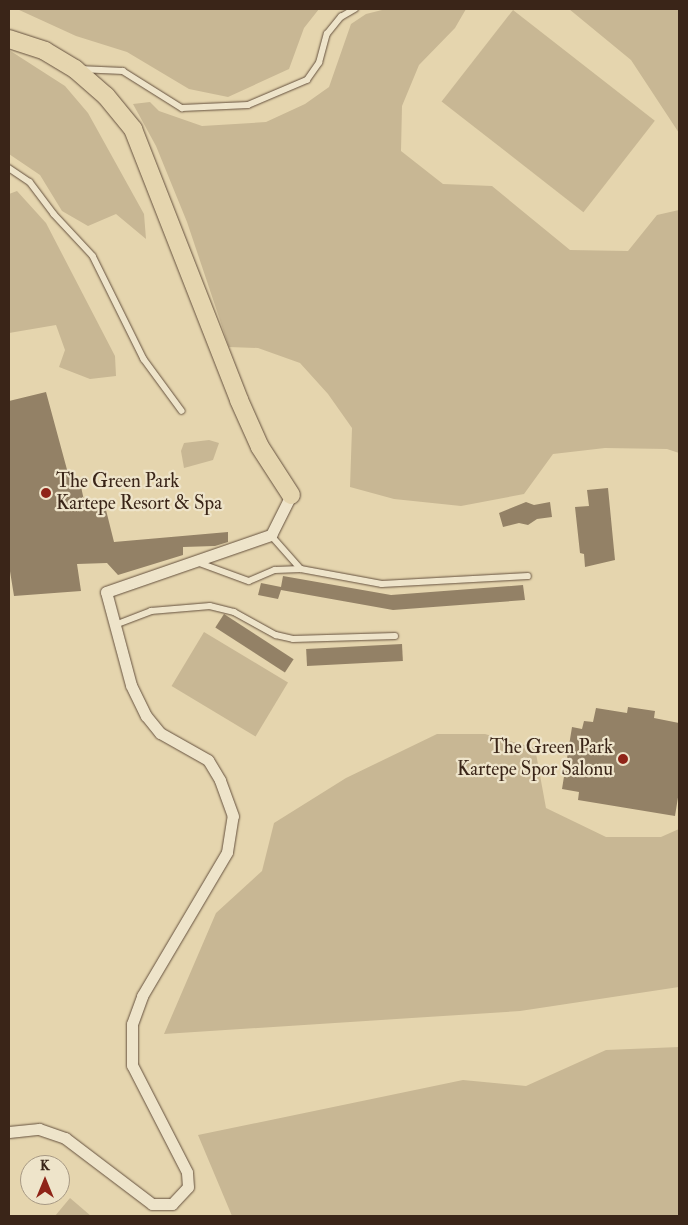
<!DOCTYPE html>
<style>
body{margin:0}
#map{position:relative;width:688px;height:1225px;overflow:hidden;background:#e5d5ae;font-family:"IM FELL Double Pica",serif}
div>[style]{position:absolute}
.green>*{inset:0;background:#c8b794;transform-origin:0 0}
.building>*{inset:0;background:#938166;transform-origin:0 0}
.roads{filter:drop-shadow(0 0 1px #65513e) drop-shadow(0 0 1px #65513e)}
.service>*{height:5.5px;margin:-2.75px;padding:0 2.75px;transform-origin:2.75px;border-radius:2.75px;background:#eee4ca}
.minor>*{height:11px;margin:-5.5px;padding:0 5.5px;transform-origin:5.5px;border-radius:5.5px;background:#eee4ca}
.primary>*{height:18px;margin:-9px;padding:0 9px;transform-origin:9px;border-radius:9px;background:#e5d5ae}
.dots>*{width:14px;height:14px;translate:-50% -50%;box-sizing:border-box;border:2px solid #eee4ca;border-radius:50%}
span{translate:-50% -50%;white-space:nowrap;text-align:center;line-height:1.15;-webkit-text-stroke:4.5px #eee4ca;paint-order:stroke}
.poi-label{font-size:19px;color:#3a2518}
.left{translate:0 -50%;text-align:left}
.right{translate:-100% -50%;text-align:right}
.frame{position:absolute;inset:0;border:10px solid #3a2518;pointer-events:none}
.north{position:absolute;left:20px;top:1155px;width:50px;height:50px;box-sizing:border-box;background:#eee4ca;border:1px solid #a69883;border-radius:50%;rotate:0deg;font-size:14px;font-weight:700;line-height:20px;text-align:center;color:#3a2518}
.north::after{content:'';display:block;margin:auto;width:18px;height:22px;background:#8f2418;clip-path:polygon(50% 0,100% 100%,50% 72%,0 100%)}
</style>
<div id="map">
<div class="green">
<div style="clip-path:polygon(17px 9px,319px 9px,304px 28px,289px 69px,228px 97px,189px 89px,127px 52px,76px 36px)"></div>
<div style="clip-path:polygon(386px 9px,466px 9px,455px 28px,419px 65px,402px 106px,401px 151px,443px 184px,492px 186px,570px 250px,628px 251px,657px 215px,679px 210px,679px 453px,667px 449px,605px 448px,553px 454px,524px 494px,461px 506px,394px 499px,350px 487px,352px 428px,328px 394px,300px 363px,258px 348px,229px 347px,187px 222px,156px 146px,133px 104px,150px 102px,159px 111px,202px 126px,266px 122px,305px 104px,329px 87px,351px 24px,366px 14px)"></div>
<div style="clip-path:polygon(569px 9px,679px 9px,679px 133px,631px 60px)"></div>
<div style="left:513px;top:10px;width:180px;height:116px;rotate:38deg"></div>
<div style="clip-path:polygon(9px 50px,65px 86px,88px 113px,144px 214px,146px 239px,116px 214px,88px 226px,62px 211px,40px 175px,9px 154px)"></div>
<div style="clip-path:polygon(17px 191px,46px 223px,115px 356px,116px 376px,90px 379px,59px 367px,65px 350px,56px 325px,9px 333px,9px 194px)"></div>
<div style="clip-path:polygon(209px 440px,219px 443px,213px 460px,184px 468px,181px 451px,184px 443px)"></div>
<div style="left:204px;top:632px;width:98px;height:63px;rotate:31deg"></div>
<div style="clip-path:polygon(437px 734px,485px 734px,535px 748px,546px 808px,606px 837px,661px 837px,679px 829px,679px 987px,520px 1011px,164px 1034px,216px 913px,262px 871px,274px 823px,346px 778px)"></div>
<div style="clip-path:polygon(679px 1047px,679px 1216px,232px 1216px,198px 1135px,463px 1080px,526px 1086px,606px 1050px)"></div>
<div style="clip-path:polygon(70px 1198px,91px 1216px,55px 1216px)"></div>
</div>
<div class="building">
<div style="clip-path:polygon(46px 392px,69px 477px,79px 477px,86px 510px,106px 510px,114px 542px,228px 532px,228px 542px,215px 546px,183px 547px,183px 555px,118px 575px,107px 563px,77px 564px,81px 591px,14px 596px,9px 565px,9px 401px)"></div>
<div style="clip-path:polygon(608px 488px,615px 560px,585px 567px,584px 554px,580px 553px,575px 507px,589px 506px,587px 490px)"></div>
<div style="clip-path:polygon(526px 502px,534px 505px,550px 502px,552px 517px,537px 519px,528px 525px,519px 523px,503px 527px,499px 513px)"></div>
<div style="clip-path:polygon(283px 576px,391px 595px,523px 585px,525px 600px,393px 610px,281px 590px,278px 599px,258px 595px,261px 583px,281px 587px)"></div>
<div style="left:224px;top:614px;width:83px;height:16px;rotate:33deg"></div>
<div style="left:402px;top:644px;width:17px;height:96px;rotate:87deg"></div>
<div style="clip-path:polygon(628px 707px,655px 711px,654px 718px,679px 723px,679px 791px,675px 816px,578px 800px,579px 792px,562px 789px,572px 727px,582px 729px,584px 721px,593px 722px,596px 708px,627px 713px)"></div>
</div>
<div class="roads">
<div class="service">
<div style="left:79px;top:69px;width:44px;rotate:2.6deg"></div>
<div style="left:123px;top:71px;width:70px;rotate:32.1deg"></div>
<div style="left:182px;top:108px;width:66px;rotate:-2.6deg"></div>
<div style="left:248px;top:105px;width:64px;rotate:-23deg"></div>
<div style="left:307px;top:80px;width:21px;rotate:-55deg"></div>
<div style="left:319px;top:63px;width:30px;rotate:-75deg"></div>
<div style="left:327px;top:34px;width:22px;rotate:-51deg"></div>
<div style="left:341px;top:17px;width:16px;rotate:-30deg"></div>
<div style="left:9px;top:168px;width:25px;rotate:34deg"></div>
<div style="left:30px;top:182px;width:40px;rotate:53deg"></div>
<div style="left:54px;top:214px;width:57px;rotate:47.1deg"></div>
<div style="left:93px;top:256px;width:115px;rotate:63.7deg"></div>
<div style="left:144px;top:359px;width:64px;rotate:53.8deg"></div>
<div style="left:271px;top:535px;width:45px;rotate:48.6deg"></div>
<div style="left:301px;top:569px;width:82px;rotate:10.5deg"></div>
<div style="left:382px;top:584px;width:146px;rotate:-3.1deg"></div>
<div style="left:197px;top:562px;width:55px;rotate:20.1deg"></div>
<div style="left:249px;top:581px;width:28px;rotate:-23deg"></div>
<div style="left:275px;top:570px;width:26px;rotate:-2deg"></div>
<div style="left:115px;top:625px;width:39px;rotate:-21deg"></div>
<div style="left:151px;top:611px;width:59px;rotate:-4.8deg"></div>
<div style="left:210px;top:606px;width:25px;rotate:14deg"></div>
<div style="left:234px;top:612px;width:48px;rotate:28.7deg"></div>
<div style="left:276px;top:635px;width:17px;rotate:13deg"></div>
<div style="left:293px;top:639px;width:102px;rotate:-1.7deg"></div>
</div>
<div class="minor">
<div style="left:9px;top:1132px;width:30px;rotate:-6deg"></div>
<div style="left:39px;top:1129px;width:28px;rotate:19deg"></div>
<div style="left:65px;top:1138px;width:109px;rotate:37.2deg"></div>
<div style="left:152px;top:1204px;width:20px"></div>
<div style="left:172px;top:1204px;width:23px;rotate:-47deg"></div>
<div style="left:188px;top:1187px;width:15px;rotate:-94deg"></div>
<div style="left:187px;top:1172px;width:120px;rotate:-117.2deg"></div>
<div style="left:132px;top:1065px;width:41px;rotate:-90deg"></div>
<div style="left:132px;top:1024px;width:30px;rotate:-70deg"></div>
<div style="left:142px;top:996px;width:167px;rotate:-59.4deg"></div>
<div style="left:227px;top:852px;width:36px;rotate:-81deg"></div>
<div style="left:233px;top:816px;width:38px;rotate:-110deg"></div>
<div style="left:220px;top:780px;width:23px;rotate:-121deg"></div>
<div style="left:208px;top:760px;width:55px;rotate:-150.6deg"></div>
<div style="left:160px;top:733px;width:22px;rotate:-129deg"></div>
<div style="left:146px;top:716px;width:34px;rotate:-116deg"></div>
<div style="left:131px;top:685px;width:96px;rotate:-105deg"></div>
<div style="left:106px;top:592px;width:175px;rotate:-19.1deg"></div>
<div style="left:271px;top:535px;width:45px;rotate:-63.4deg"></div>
</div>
<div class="primary">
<div style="left:9px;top:39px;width:38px;rotate:18deg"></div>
<div style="left:45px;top:51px;width:35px;rotate:31deg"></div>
<div style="left:75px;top:69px;width:41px;rotate:41.1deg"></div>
<div style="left:106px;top:96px;width:43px;rotate:50.7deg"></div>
<div style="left:133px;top:129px;width:291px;rotate:68.6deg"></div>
<div style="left:239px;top:400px;width:51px;rotate:65.9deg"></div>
<div style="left:260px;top:447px;width:57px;rotate:57.1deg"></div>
</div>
</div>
<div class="dots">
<div style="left:46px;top:493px;background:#8f2418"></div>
<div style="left:623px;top:759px;background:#8f2418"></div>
</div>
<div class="poi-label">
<span class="left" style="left:56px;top:493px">The Green Park<br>Kartepe Resort &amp; Spa</span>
<span class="right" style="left:613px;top:759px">The Green Park<br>Kartepe Spor Salonu</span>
</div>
<div class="frame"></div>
<div class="north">K</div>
</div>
